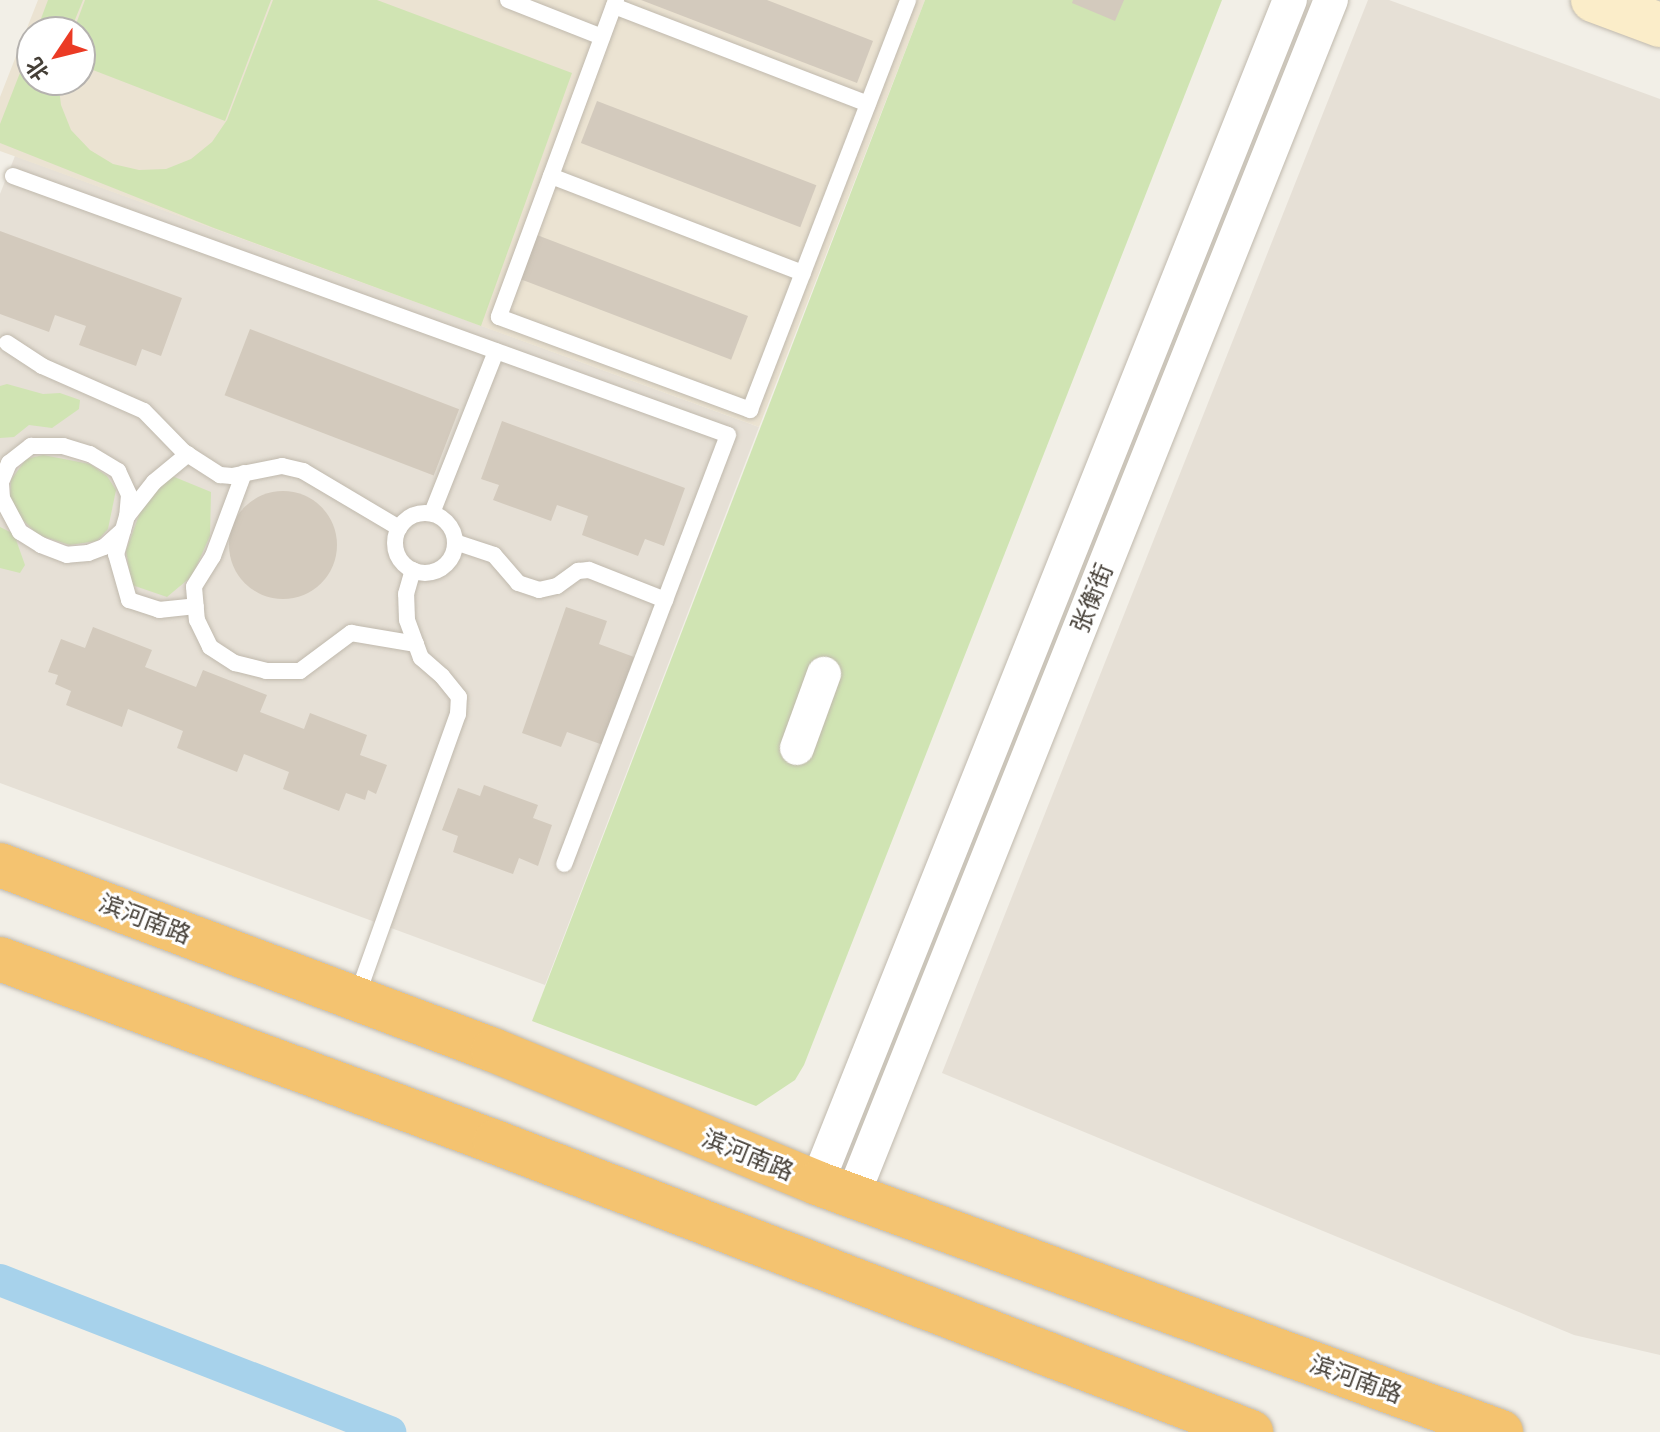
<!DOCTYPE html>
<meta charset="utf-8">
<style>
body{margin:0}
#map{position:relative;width:1660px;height:1432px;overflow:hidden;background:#f2efe7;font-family:Cabin,"Noto Sans SC",sans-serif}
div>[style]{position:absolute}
.residential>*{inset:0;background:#e6e0d6}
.education>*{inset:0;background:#ebe3d2}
.green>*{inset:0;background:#d0e4b3}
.canal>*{height:32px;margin:-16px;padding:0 16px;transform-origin:16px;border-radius:16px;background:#a7d2eb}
.building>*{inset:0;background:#d3cabd;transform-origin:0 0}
.round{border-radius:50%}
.roads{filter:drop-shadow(0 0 2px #c0b9ad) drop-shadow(0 0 2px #c0b9ad)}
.lane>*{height:16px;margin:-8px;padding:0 8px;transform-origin:8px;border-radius:8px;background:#fff}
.lane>.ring{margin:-8px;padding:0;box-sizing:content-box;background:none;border:16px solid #fff;border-radius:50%}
.street>*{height:34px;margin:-17px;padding:0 17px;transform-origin:17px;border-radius:17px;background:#fff}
.secondary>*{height:44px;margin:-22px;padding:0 22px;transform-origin:22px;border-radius:22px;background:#fbedc9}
.highway>*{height:44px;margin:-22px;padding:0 22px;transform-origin:22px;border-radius:22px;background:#f4c370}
span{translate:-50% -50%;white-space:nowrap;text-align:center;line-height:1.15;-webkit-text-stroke:6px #fff;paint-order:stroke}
.street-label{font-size:24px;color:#453f37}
.north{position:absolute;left:16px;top:16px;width:80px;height:80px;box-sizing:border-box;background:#fff;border:2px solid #b5b2af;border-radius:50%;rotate:235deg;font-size:22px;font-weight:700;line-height:32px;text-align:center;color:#453f37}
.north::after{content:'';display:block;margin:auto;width:28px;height:36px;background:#eb3b25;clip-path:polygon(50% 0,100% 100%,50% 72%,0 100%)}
</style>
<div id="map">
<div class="residential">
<div style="clip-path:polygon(1368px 0,1389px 0,1660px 99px,1660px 1355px,1574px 1335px,942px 1073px)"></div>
<div style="clip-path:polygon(15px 156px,759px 427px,545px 985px,0 783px,0 194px)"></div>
</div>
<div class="education">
<div style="clip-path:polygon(evenodd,38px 0,925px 0,759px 427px,0 151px,0 97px,38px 0,32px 32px,80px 32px,80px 80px,32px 80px,32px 32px)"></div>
</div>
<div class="green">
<div style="clip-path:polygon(48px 0,83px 0,70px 32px,36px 32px)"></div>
<div style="clip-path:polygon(85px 0,271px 0,225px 121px,80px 65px,80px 32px,73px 32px)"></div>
<div style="clip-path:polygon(273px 0,377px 0,572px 73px,481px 326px,214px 228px,0 143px,0 124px,32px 42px,32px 80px,58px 80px,61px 105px,71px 130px,90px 150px,113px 164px,139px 170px,166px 169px,191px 159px,212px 142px,227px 120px)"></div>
<div style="clip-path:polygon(925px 0,1222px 0,804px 1065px,795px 1080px,756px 1106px,532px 1021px)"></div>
<div style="clip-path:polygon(7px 384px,43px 394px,60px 393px,80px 400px,79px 409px,52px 428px,29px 425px,14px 437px,0 438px,0 386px)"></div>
<div style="clip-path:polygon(43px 455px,90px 464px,107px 476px,116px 490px,108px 529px,97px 541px,70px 545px,38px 535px,20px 517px,10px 496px,11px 480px,26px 459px)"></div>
<div style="clip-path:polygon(172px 476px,211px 492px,210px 536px,192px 576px,167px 597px,132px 585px,126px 551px,143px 504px)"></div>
<div style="clip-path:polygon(0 527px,14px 534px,25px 565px,20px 573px,0 568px)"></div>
</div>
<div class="canal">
<div style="left:0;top:1280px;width:419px;rotate:21.3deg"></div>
</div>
<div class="building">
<div style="clip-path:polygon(641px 0,767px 0,873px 41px,857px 83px)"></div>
<div style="clip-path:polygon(1073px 0,1124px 0,1115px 21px,1072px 3px)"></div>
<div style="left:597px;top:101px;width:235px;height:45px;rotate:21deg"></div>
<div style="clip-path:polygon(0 231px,182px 298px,161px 356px,142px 349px,136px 366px,79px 345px,86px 326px,55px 315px,49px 332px,0 314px)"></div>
<div style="left:537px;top:235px;width:226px;height:47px;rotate:21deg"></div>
<div style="left:250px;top:329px;width:224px;height:71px;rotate:21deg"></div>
<div style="clip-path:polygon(502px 421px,685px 488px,664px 546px,645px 539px,638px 556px,582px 535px,588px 516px,557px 505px,551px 521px,493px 500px,499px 485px,481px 479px)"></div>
<div class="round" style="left:229px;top:491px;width:108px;height:108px"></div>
<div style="clip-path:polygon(566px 607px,607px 621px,599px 644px,634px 657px,603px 745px,567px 732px,561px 747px,522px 733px)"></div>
<div style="clip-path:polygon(93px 627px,152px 650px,145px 667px,196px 687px,203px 670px,267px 695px,260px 712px,304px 729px,310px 713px,367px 735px,360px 755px,387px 765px,376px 794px,368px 790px,365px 800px,346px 793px,339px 811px,283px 789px,289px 772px,244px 754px,237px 772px,177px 748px,183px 731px,128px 709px,122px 727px,66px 705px,71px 691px,55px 684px,58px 675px,48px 672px,61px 639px,85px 648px)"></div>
<div style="clip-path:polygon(484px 785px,538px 805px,533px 818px,552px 825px,538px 866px,519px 858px,513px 874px,453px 852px,458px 836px,442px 830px,458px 788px,480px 796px)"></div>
</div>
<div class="roads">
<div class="lane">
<div style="left:508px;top:0;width:101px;rotate:21.5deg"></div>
<div style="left:616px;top:0;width:338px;rotate:110.3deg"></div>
<div style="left:499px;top:317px;width:268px;rotate:20.3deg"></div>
<div style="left:750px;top:410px;width:439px;rotate:-68.9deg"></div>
<div style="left:614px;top:6px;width:272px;rotate:21.1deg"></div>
<div style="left:13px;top:176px;width:760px;rotate:19.91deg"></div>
<div style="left:728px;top:435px;width:459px;rotate:110.9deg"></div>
<div style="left:551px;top:176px;width:270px;rotate:21.1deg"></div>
<div style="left:7px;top:343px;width:42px;rotate:33.3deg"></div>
<div style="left:42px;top:366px;width:111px;rotate:23.8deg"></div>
<div style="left:144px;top:411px;width:57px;rotate:45.7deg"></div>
<div style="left:184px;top:452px;width:43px;rotate:32.6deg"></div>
<div style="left:220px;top:475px;width:12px;rotate:5deg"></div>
<div style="left:232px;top:476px;width:51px;rotate:-11.3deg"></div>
<div style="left:282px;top:466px;width:22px;rotate:13deg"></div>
<div style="left:303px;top:471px;width:112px;rotate:30.7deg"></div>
<div style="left:244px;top:473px;width:89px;rotate:110.5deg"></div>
<div style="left:213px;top:556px;width:36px;rotate:122deg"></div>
<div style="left:194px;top:587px;width:33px;rotate:85deg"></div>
<div style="left:197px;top:620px;width:30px;rotate:64deg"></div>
<div style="left:210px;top:647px;width:30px;rotate:33deg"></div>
<div style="left:235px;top:663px;width:32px;rotate:14deg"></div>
<div style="left:266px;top:671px;width:34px"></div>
<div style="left:300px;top:671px;width:64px;rotate:-36.7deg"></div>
<div style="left:351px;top:633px;width:66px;rotate:9.6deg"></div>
<div style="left:432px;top:513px;width:174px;rotate:-68.4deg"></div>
<div class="ring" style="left:395px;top:513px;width:44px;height:44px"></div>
<div style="left:128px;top:515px;width:42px;rotate:-51.8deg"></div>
<div style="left:154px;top:482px;width:44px;rotate:-39.5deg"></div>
<div style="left:123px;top:530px;width:25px;rotate:138deg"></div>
<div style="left:104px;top:547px;width:17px;rotate:159deg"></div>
<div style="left:88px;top:553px;width:21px;rotate:175deg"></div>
<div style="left:67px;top:555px;width:28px;rotate:-159deg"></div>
<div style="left:41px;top:545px;width:25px;rotate:-148deg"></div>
<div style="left:20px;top:532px;width:38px;rotate:-118deg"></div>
<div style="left:2px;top:498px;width:16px;rotate:-94deg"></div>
<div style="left:1px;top:482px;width:21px;rotate:-67deg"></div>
<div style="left:9px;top:463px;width:28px;rotate:-38deg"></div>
<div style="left:31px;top:446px;width:32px"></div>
<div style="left:63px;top:446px;width:28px;rotate:17deg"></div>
<div style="left:90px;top:454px;width:33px;rotate:31deg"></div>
<div style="left:118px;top:471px;width:26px;rotate:65deg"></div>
<div style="left:129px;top:495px;width:21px;rotate:95deg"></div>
<div style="left:127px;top:516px;width:40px;rotate:106deg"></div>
<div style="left:116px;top:554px;width:48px;rotate:74.2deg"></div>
<div style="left:129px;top:600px;width:32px;rotate:18deg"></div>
<div style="left:159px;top:610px;width:37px;rotate:-6deg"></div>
<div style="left:455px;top:542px;width:41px;rotate:18.4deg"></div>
<div style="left:494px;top:555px;width:37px;rotate:49deg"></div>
<div style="left:518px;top:583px;width:22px;rotate:18deg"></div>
<div style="left:539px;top:590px;width:18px;rotate:-13deg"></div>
<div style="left:557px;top:586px;width:26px;rotate:-36deg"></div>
<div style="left:578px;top:571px;width:11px;rotate:-5deg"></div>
<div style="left:589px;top:570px;width:82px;rotate:21.5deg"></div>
<div style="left:357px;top:996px;width:300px;rotate:-70.3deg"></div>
<div style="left:458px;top:714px;width:17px;rotate:-87deg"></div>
<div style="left:459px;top:697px;width:27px;rotate:-129deg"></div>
<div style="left:442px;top:676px;width:28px;rotate:-139deg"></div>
<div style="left:421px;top:658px;width:40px;rotate:-110.2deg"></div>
<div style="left:407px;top:620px;width:26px;rotate:-92deg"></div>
<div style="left:406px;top:594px;width:25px;rotate:-74deg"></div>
</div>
<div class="street">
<div style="left:797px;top:748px;width:79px;rotate:-70deg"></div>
<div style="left:817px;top:1183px;width:1274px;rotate:-68.21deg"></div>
<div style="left:853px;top:1195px;width:1287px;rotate:-68.2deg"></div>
</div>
<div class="secondary">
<div style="left:1593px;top:0;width:72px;rotate:20.5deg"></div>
</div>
<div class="highway">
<div style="left:0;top:865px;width:527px;rotate:20.57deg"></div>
<div style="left:493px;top:1050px;width:350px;rotate:22.3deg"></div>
<div style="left:817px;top:1183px;width:728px;rotate:20deg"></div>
<div style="left:0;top:959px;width:528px;rotate:20.29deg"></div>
<div style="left:495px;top:1142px;width:810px;rotate:20.99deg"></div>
</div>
</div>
<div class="street-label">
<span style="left:1092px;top:598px;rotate:-68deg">张衡街</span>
<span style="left:145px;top:919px;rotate:21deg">滨河南路</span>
<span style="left:748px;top:1155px;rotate:22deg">滨河南路</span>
<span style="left:1356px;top:1379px;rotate:20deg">滨河南路</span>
</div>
<div class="north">北</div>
</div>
